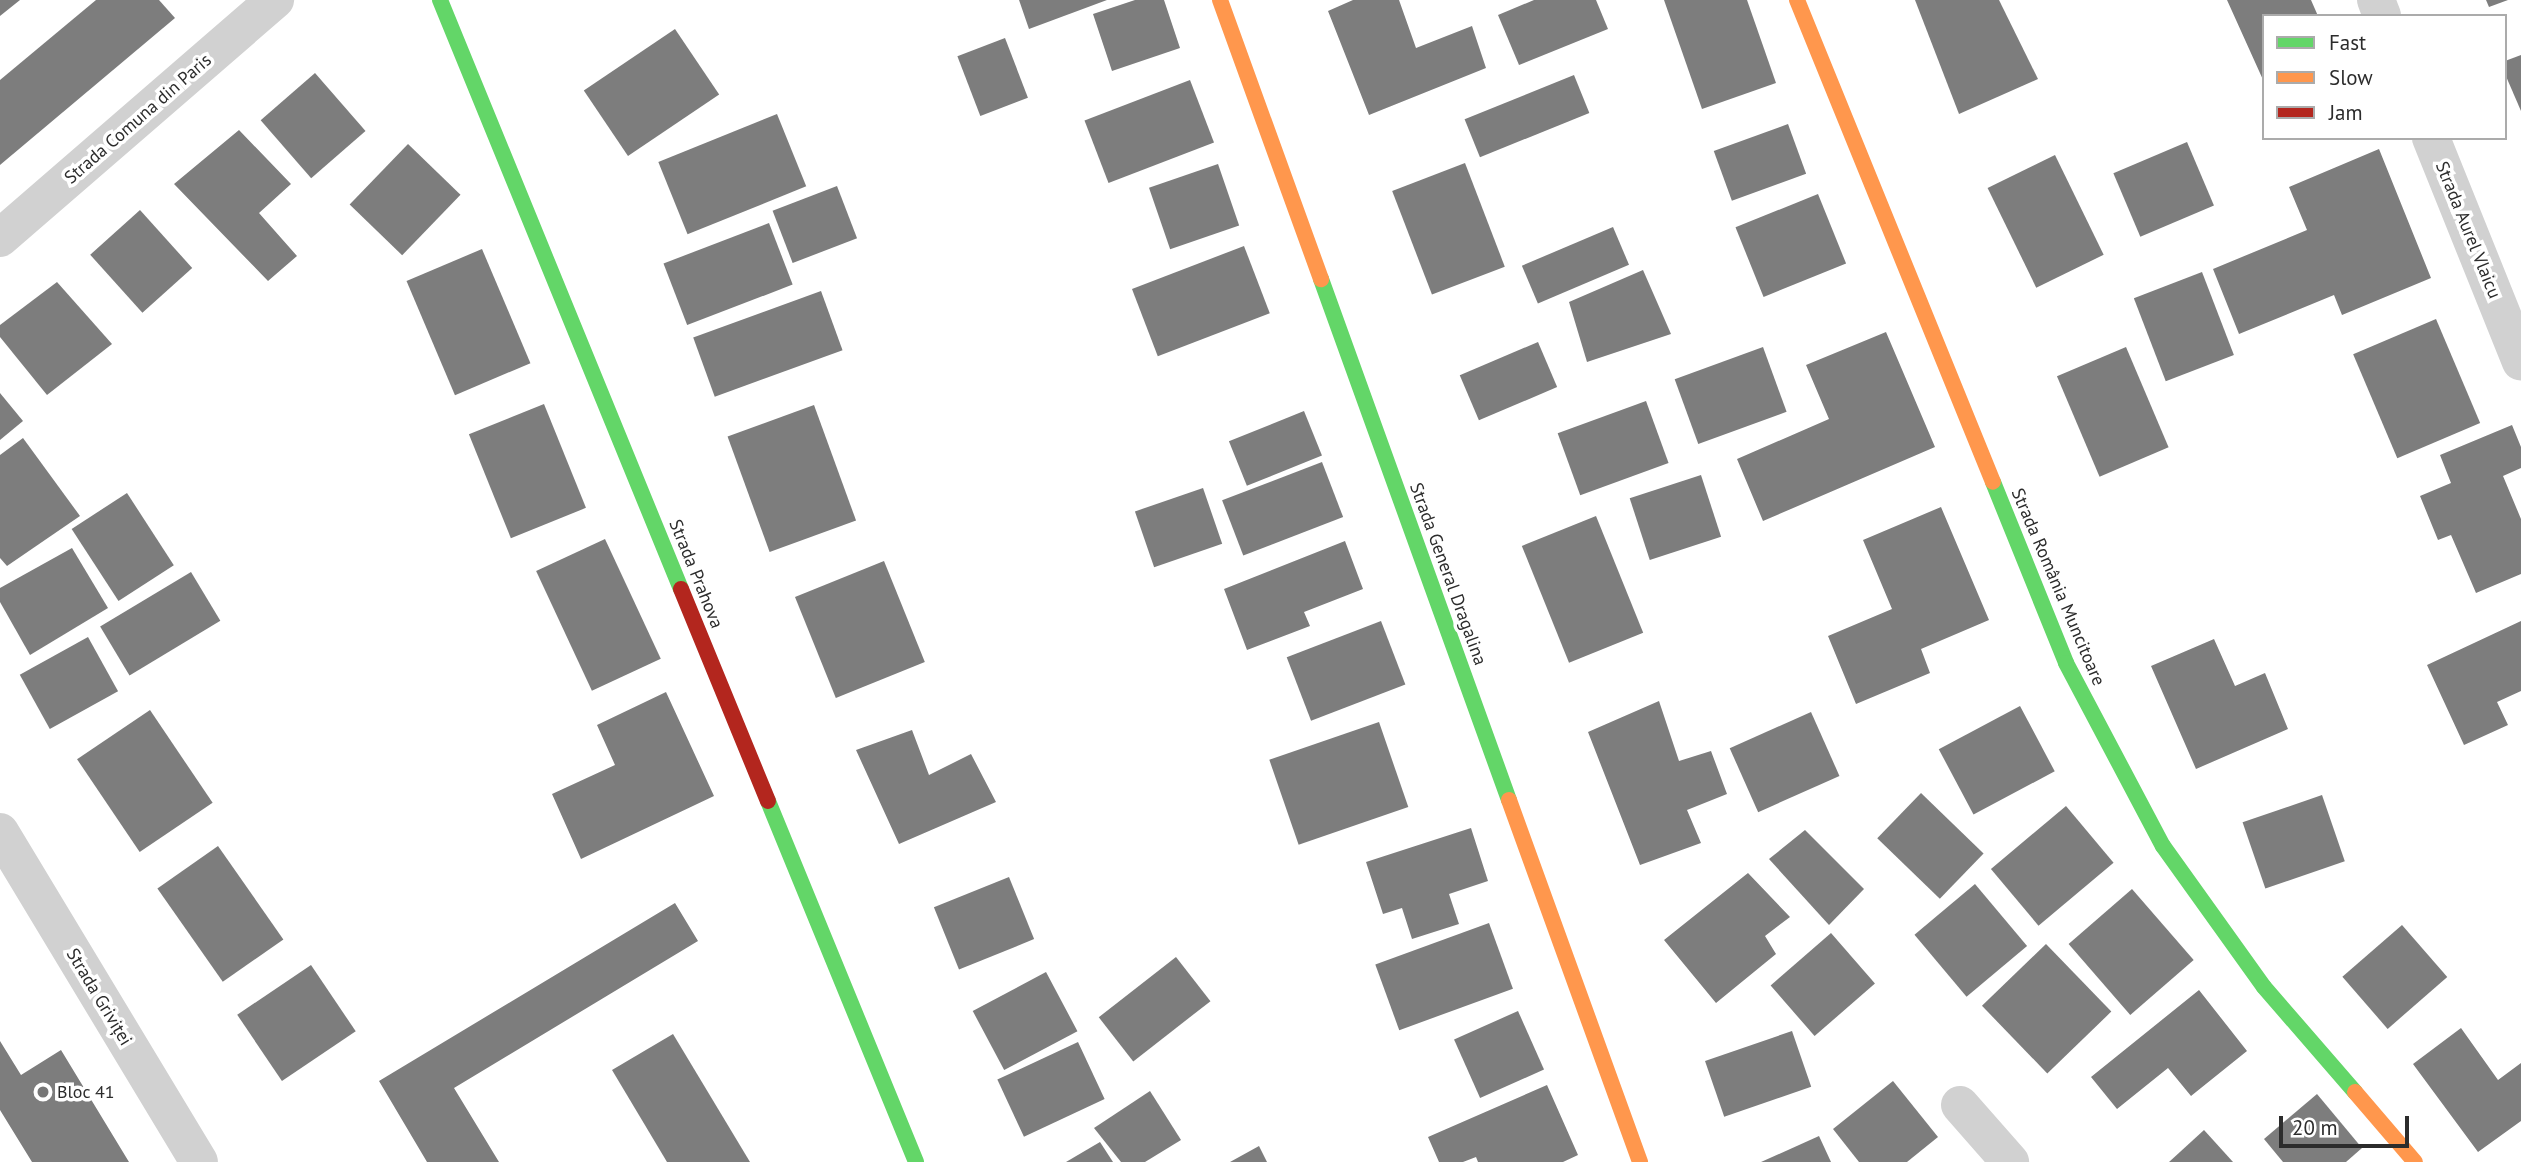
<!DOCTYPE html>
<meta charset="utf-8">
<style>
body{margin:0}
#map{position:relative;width:2521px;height:1162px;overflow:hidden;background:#fff;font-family:"PT Sans",sans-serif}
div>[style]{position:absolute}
.building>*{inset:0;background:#7d7d7d;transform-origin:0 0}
.street>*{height:38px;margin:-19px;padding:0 19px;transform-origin:19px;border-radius:19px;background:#d1d1d1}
.fast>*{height:16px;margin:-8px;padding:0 8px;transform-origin:8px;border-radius:8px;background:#63d668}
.slow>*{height:16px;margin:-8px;padding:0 8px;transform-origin:8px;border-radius:8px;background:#ff974d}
.jam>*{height:16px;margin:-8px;padding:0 8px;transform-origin:8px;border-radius:8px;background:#b3261e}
.dots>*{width:19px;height:19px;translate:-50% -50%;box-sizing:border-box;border:4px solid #fff;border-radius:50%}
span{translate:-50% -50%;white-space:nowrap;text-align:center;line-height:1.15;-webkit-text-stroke:7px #fff;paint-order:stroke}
.street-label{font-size:18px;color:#2c2c2c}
.poi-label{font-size:18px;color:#2c2c2c}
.left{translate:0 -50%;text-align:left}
.legend{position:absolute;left:2262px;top:14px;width:245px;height:126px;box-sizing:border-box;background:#fff;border:2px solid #ababab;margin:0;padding:9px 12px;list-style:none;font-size:21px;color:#2c2c2c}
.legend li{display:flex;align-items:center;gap:14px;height:35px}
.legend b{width:35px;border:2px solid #ababab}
.scale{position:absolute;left:2279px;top:1116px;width:130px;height:32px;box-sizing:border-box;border:4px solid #2c2c2c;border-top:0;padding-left:9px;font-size:21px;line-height:24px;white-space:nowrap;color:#2c2c2c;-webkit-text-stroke:5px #fff;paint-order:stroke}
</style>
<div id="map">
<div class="building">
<div style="clip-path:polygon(0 0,20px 0,0 16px)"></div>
<div style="clip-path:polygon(96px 0,159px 0,175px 18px,0 165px,0 80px)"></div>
<div style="clip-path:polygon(1019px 0,1107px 0,1029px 29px)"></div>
<div style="clip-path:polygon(1135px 0,1164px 0,1180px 48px,1112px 71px,1093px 14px)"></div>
<div style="clip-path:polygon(1353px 0,1399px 0,1416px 48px,1472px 26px,1486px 68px,1369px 115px,1328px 11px)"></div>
<div style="clip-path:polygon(1534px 0,1596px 0,1608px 29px,1519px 65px,1498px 15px)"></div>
<div style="clip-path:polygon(1664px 0,1747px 0,1776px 83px,1702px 109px)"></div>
<div style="clip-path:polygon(1915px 0,1999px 0,2038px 79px,1959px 114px)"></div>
<div style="clip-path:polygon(2227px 0,2311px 0,2318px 16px,2264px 16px,2264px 82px)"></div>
<div style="clip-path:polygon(2486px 0,2508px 0,2489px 7px)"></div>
<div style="left:675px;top:29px;width:79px;height:110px;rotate:56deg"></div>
<div style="left:1005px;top:38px;width:64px;height:51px;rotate:69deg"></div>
<div style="clip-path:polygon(2521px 55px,2521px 111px,2505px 74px,2505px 61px)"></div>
<div style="left:315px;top:73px;width:77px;height:72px;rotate:49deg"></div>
<div style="left:1574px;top:75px;width:41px;height:118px;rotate:68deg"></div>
<div style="left:1190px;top:80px;width:67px;height:113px;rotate:69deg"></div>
<div style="left:777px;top:114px;width:78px;height:128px;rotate:68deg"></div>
<div style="left:1788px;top:124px;width:53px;height:79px;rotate:70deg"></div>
<div style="clip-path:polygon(239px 130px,291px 184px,259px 213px,297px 256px,268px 281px,174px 184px)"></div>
<div style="left:2187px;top:142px;width:69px;height:80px;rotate:67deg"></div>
<div style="left:408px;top:144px;width:73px;height:84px;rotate:44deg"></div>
<div style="clip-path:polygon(2379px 149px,2431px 278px,2342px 315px,2334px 295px,2239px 334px,2213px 269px,2307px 230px,2289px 187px)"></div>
<div style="left:2055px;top:155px;width:111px;height:75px;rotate:64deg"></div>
<div style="left:1465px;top:163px;width:111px;height:78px;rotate:69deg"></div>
<div style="left:1218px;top:164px;width:65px;height:73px;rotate:71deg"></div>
<div style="left:837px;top:186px;width:56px;height:69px;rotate:69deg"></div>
<div style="left:1818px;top:194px;width:75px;height:89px;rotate:68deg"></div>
<div style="left:140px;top:210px;width:78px;height:67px;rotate:48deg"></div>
<div style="left:769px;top:223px;width:66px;height:113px;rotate:69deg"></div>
<div style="left:1613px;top:227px;width:41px;height:99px;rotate:67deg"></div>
<div style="left:1244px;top:246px;width:72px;height:120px;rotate:69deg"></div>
<div style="left:482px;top:249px;width:124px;height:82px;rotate:67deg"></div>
<div style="clip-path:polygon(1643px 270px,1671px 334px,1587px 362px,1569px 302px)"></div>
<div style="left:2202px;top:272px;width:89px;height:73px;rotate:69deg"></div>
<div style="clip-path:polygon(57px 282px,112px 344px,47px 395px,0 337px,0 325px)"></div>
<div style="left:821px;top:291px;width:63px;height:136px;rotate:70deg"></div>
<div style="left:2436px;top:319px;width:113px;height:90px;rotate:67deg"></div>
<div style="clip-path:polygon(1886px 332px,1935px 447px,1763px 521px,1737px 459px,1829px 419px,1806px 365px)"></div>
<div style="left:1538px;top:342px;width:49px;height:85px;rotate:67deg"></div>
<div style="left:1763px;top:347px;width:69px;height:94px;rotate:70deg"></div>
<div style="left:2126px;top:347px;width:109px;height:75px;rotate:67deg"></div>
<div style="clip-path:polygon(0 393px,23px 421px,0 440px)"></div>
<div style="left:1646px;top:401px;width:66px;height:94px;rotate:70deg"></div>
<div style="left:544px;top:404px;width:112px;height:81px;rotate:68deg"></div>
<div style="left:814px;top:405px;width:123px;height:92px;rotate:70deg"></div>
<div style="left:1304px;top:411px;width:48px;height:81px;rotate:68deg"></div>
<div style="clip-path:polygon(2512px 425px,2521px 447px,2521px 468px,2503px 476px,2521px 519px,2521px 574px,2476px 593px,2451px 535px,2438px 540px,2420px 496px,2451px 483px,2440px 455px)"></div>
<div style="clip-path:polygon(23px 438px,80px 516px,7px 566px,0 558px,0 455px)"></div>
<div style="left:1322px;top:462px;width:59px;height:107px;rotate:69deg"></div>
<div style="left:1701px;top:475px;width:65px;height:75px;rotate:72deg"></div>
<div style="left:1203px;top:488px;width:59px;height:72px;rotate:71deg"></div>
<div style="left:127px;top:493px;width:86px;height:66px;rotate:57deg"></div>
<div style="clip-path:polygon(1941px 507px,1989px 620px,1921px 649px,1930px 673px,1856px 704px,1828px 636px,1892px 609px,1863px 540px)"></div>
<div style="left:1596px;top:516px;width:126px;height:80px;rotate:68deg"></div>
<div style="left:605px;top:539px;width:132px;height:76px;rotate:65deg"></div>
<div style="clip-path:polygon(1345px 541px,1363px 589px,1304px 612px,1310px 626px,1247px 650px,1224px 589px)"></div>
<div style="clip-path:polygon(72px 548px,108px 608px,30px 655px,0 602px,0 588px)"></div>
<div style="left:884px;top:561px;width:109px;height:96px;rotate:68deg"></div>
<div style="left:191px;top:572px;width:57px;height:106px;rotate:59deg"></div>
<div style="left:1381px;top:621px;width:68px;height:101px;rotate:69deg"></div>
<div style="clip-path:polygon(2521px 621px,2521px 691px,2497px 702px,2508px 725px,2464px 745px,2427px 665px)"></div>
<div style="left:88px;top:637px;width:62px;height:78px;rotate:61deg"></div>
<div style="clip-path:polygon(2214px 639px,2235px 686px,2265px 673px,2288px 729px,2196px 769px,2151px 666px)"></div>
<div style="clip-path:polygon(666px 692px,714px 796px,581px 859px,552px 794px,615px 765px,597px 725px)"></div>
<div style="clip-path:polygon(1659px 701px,1679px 761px,1711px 751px,1727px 794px,1687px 810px,1701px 843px,1640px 865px,1588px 732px)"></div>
<div style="left:2020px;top:706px;width:74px;height:92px;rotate:62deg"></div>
<div style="left:150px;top:710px;width:112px;height:88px;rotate:56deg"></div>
<div style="left:1811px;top:712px;width:70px;height:89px;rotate:66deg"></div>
<div style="left:1379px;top:722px;width:90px;height:116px;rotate:71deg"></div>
<div style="clip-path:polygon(912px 730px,929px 775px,971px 754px,996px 802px,899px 844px,856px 750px)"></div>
<div style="left:1921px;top:793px;width:87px;height:63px;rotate:44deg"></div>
<div style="left:2322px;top:795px;width:70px;height:84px;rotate:71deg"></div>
<div style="left:2066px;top:806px;width:74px;height:98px;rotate:50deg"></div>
<div style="clip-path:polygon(1471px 828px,1488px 881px,1449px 894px,1459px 924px,1412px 939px,1402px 908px,1383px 914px,1366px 862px)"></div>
<div style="clip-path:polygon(1805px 830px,1864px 889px,1829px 925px,1769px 859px)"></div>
<div style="left:218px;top:846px;width:114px;height:74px;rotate:55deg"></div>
<div style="clip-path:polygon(1748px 873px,1790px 917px,1765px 936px,1776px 954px,1716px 1003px,1664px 940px)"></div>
<div style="left:1009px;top:877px;width:67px;height:81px;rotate:68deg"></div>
<div style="left:1975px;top:884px;width:81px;height:79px;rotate:50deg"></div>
<div style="left:2132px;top:889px;width:94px;height:84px;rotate:49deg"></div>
<div style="clip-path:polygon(675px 903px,698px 941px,454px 1088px,499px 1162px,427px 1162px,379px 1081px)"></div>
<div style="left:1489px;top:923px;width:70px;height:121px;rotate:70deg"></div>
<div style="left:2402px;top:925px;width:69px;height:79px;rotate:49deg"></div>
<div style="left:1831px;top:933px;width:67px;height:80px;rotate:49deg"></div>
<div style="left:2046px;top:944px;width:94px;height:89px;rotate:46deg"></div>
<div style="left:1176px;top:957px;width:56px;height:98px;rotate:52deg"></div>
<div style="left:311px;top:965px;width:80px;height:89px;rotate:56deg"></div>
<div style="left:1046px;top:972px;width:67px;height:83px;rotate:62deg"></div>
<div style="clip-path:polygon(2199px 990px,2247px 1051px,2191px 1096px,2168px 1068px,2117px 1109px,2091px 1077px)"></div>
<div style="left:1518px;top:1011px;width:64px;height:70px;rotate:66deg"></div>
<div style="clip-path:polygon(2461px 1028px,2498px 1080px,2521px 1063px,2521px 1121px,2478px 1152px,2413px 1064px)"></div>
<div style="left:1792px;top:1031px;width:59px;height:92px;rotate:71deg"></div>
<div style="clip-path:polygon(673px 1034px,750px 1162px,667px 1162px,612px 1070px)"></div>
<div style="clip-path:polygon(0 1041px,21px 1075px,61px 1050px,129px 1162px,32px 1162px,0 1110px)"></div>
<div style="left:1078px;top:1042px;width:63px;height:89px;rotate:65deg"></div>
<div style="clip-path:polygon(1893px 1081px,1938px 1137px,1907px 1162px,1859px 1162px,1833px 1129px)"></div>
<div style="clip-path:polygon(1547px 1085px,1578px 1155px,1563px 1162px,1478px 1162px,1476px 1157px,1463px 1162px,1439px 1162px,1428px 1137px)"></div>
<div style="clip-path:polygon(1150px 1091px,1181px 1140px,1145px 1162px,1121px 1162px,1094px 1128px)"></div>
<div style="clip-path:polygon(2317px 1094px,2362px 1148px,2346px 1162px,2283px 1162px,2264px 1139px)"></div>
<div style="clip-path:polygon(2204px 1130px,2233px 1162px,2169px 1162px)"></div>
<div style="clip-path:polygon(1819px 1136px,1831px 1162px,1761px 1162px)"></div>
<div style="clip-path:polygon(1100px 1142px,1113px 1162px,1066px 1162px)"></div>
<div style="clip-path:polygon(1259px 1146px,1267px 1162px,1230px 1162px)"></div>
</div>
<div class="street">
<div style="left:2376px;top:0;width:17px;rotate:69deg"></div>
<div style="left:2431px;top:138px;width:241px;rotate:68.1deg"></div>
<div style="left:0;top:238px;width:364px;rotate:-40.9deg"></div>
<div style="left:0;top:832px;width:385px;rotate:58.9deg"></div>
<div style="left:1960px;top:1105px;width:76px;rotate:48.7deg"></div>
</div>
<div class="fast">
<div style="left:440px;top:0;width:636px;rotate:67.75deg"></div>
<div style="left:1321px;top:279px;width:554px;rotate:70.16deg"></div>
<div style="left:1993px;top:482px;width:195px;rotate:68deg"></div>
<div style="left:2066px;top:663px;width:207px;rotate:62.1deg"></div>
<div style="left:2163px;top:846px;width:173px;rotate:54.4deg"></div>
<div style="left:2264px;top:987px;width:139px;rotate:49.1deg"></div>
<div style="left:768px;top:801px;width:390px;rotate:67.7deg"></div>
</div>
<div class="slow">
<div style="left:1220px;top:0;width:297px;rotate:70.1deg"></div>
<div style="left:1797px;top:0;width:520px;rotate:67.87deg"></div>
<div style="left:1509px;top:800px;width:385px;rotate:70.1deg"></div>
<div style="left:2355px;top:1092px;width:92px;rotate:49.4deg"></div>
</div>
<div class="jam">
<div style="left:681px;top:589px;width:229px;rotate:67.7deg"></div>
</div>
<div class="dots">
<div style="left:43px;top:1092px;background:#767676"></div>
</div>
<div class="street-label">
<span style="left:138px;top:119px;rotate:-41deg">Strada Comuna din Paris</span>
<span style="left:2468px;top:230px;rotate:68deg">Strada Aurel Vlaicu</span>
<span style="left:696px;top:574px;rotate:68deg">Strada Prahova</span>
<span style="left:1448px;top:574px;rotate:70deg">Strada General Dragalina</span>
<span style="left:2058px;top:587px;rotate:67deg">Strada România Muncitoare</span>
<span style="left:99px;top:997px;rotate:59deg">Strada Griviței</span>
</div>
<div class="poi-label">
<span class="left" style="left:57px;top:1092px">Bloc 41</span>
</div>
<ul class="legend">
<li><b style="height:9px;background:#63d668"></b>Fast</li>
<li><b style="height:9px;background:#ff974d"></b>Slow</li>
<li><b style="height:9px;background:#b3261e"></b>Jam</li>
</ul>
<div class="scale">20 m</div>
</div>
